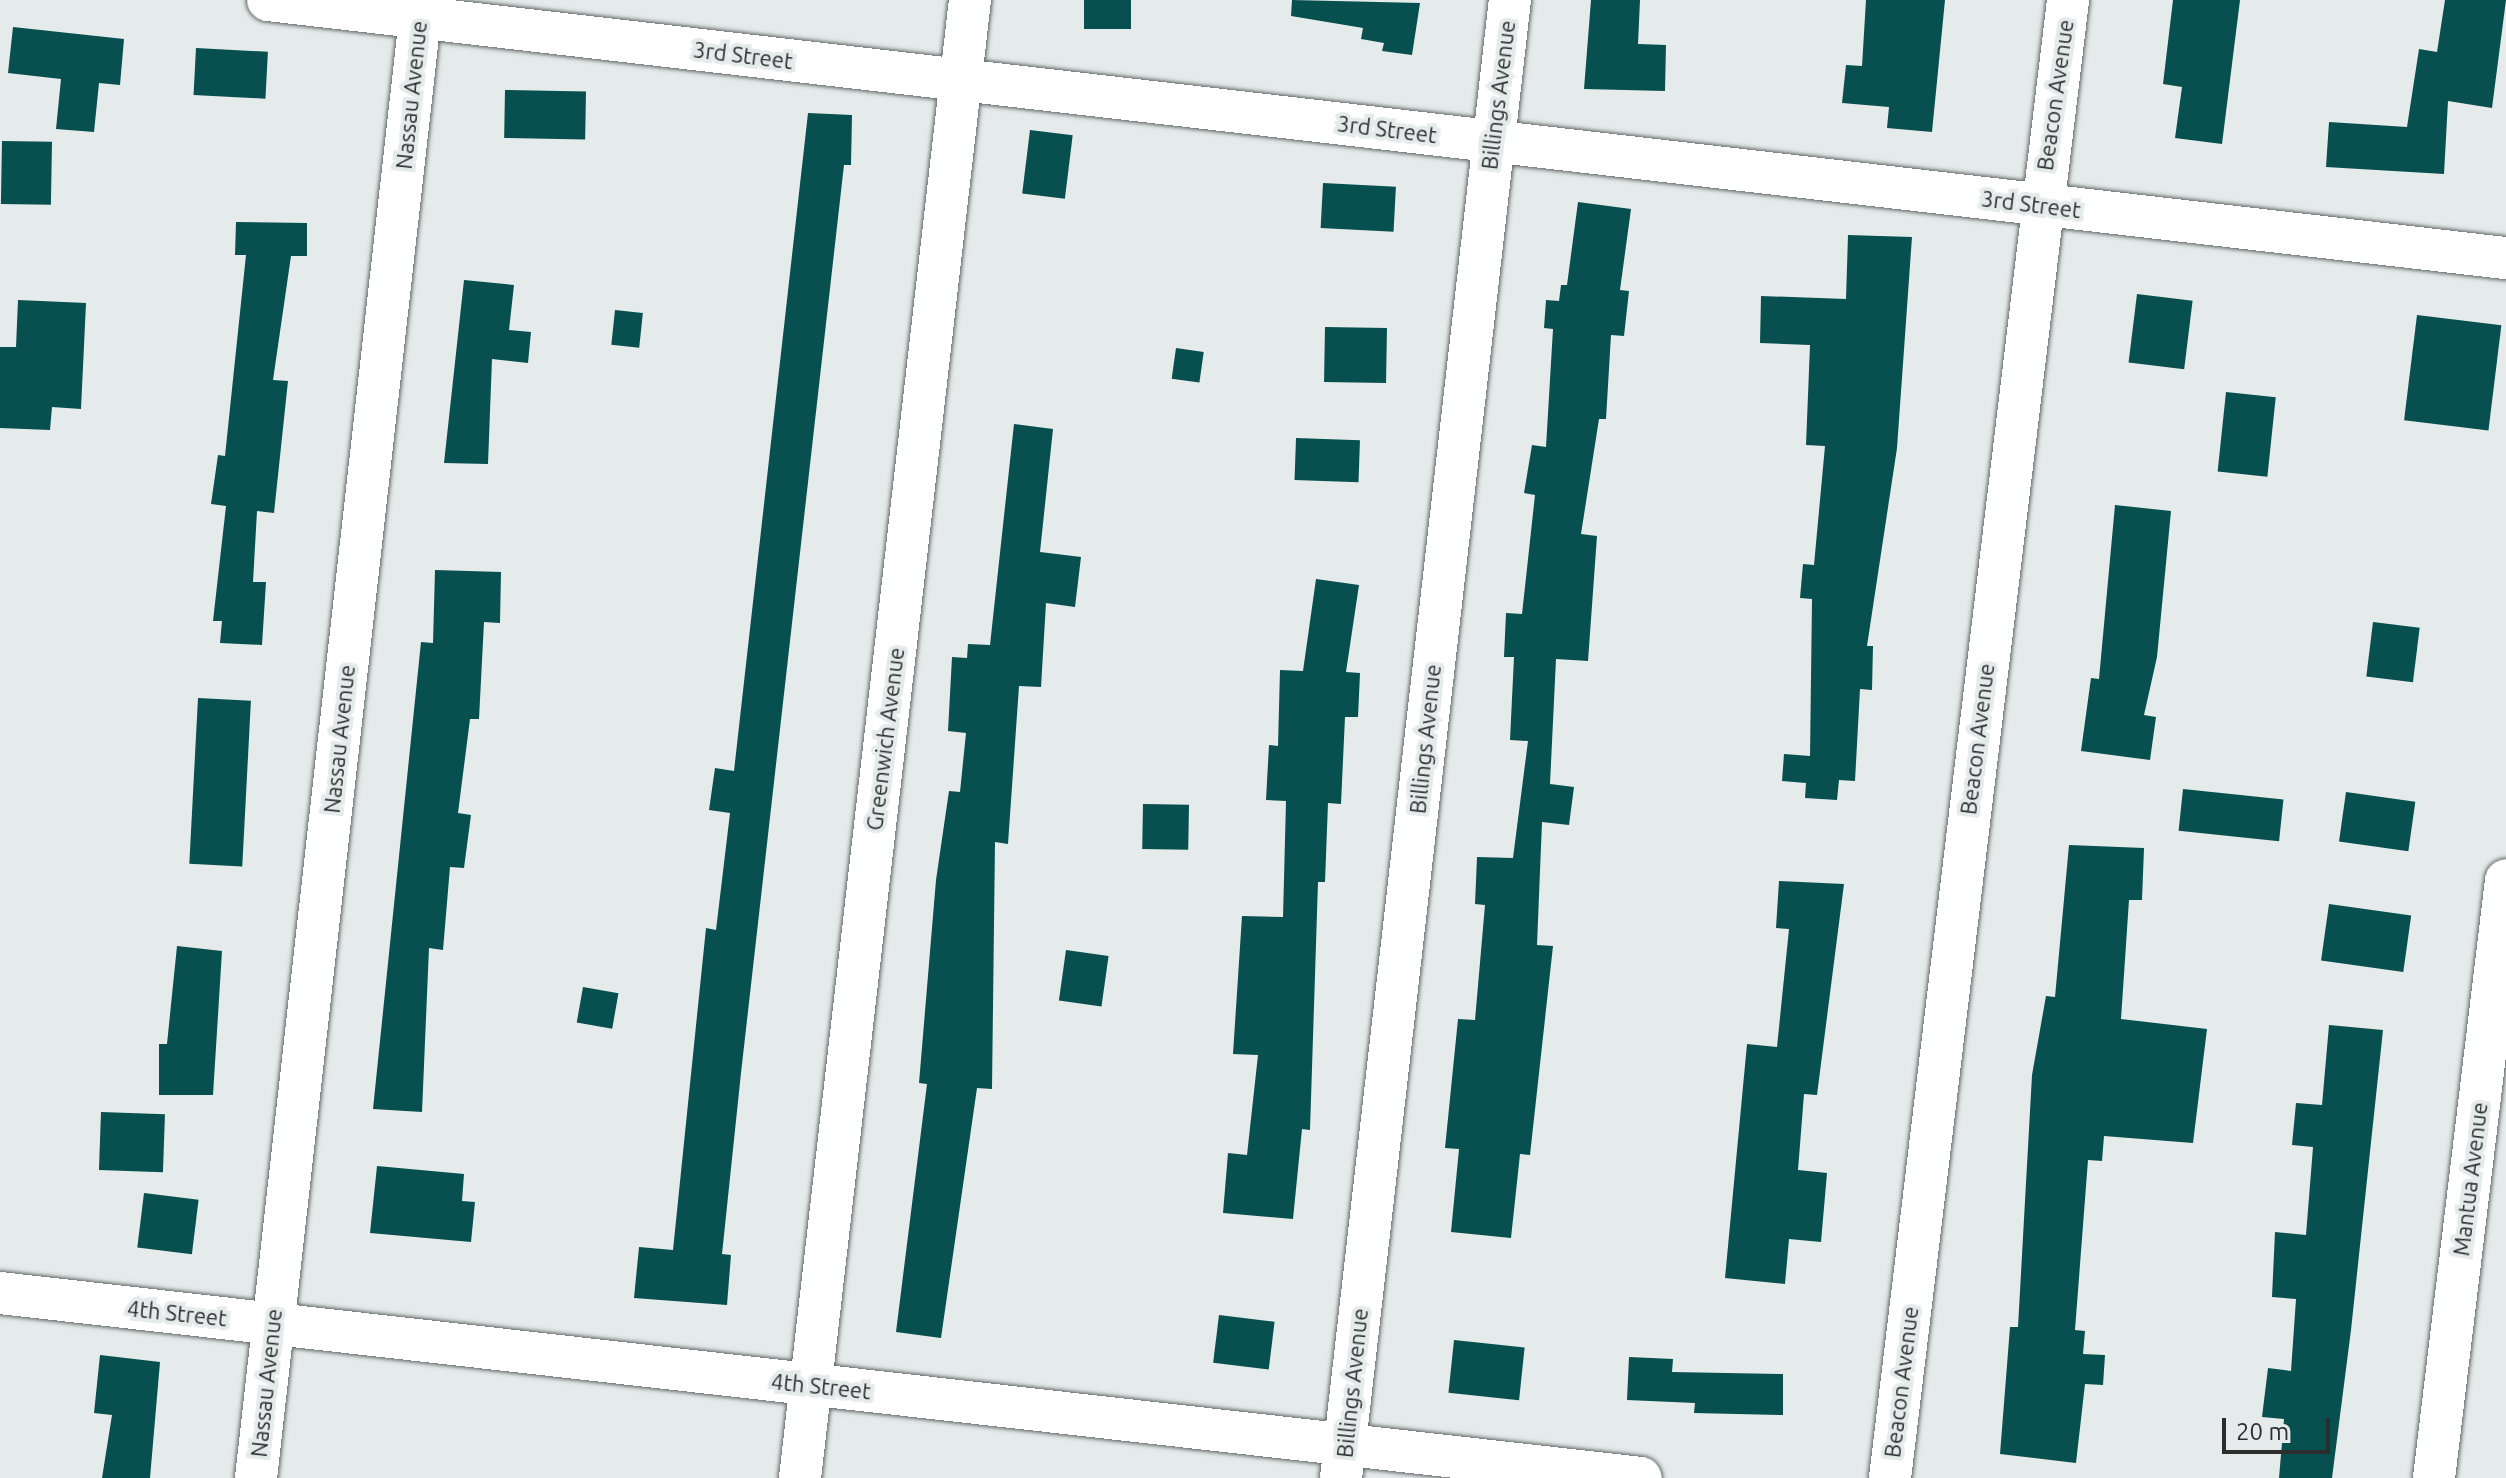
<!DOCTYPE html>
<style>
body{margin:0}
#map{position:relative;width:2506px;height:1478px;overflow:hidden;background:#e4ebea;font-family:Ubuntu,sans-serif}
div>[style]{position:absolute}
.building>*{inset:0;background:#084f4f;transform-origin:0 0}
.roads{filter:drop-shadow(0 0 2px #616767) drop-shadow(0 0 2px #616767)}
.street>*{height:42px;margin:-21px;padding:0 21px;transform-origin:21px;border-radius:21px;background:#fff}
span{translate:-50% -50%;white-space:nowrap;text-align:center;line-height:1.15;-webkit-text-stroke:8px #e4ebea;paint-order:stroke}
.street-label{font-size:22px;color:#2c2e2e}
.scale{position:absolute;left:2222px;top:1418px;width:108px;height:36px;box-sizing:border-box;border:4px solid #2c2e2e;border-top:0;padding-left:10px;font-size:24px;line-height:28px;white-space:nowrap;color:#2c2e2e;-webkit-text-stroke:6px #e4ebea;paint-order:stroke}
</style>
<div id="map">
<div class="building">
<div style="left:1084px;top:0;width:47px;height:29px"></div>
<div style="clip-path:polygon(1292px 0,1420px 3px,1412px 55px,1382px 51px,1384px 43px,1361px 39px,1363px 28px,1291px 16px)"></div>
<div style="clip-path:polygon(1591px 0,1640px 0,1638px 44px,1666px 45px,1665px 91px,1584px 89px)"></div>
<div style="clip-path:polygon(1866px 0,1945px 0,1932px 132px,1887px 128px,1889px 107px,1842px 103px,1846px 65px,1862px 66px)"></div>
<div style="clip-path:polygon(2173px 0,2240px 0,2222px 144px,2175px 138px,2182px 87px,2163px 84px)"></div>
<div style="clip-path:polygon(2445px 0,2506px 0,2492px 108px,2448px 101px,2444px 174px,2326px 167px,2329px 122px,2407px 127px,2419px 49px,2437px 52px)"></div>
<div style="clip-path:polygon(13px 27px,124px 39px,120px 85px,99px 83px,94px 132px,56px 129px,61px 79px,8px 73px)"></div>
<div style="left:196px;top:48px;width:72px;height:47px;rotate:3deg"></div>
<div style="left:505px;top:90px;width:81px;height:48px;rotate:1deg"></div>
<div style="clip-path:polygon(808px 113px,852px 115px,851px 165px,844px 165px,741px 1073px,722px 1254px,731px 1255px,727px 1305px,634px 1298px,639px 1247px,673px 1250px,706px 928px,716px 930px,730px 813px,709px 810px,715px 768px,734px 771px)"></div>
<div style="left:1030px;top:130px;width:43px;height:64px;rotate:7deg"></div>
<div style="left:2px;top:141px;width:50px;height:63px;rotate:1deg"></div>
<div style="left:1323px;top:183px;width:73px;height:45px;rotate:3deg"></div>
<div style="clip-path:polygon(1578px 202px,1631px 209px,1620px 290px,1629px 291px,1624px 336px,1611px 335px,1606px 419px,1599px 419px,1581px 534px,1597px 536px,1588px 661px,1556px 659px,1550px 784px,1574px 787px,1569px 825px,1542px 822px,1537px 945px,1553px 946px,1530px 1155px,1520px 1154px,1511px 1238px,1451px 1232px,1459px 1149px,1445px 1148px,1458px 1019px,1475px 1020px,1485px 905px,1475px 904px,1477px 857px,1513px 858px,1528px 741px,1510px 740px,1514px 657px,1504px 657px,1506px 613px,1522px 614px,1535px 495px,1524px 493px,1532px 445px,1546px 447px,1553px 329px,1544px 328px,1546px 300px,1559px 301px,1561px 285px,1567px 285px)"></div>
<div style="clip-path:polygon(236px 222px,307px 223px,307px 256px,291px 256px,273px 380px,288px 381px,274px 513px,257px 511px,253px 582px,266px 582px,262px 645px,220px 643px,222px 621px,213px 621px,226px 506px,211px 504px,218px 455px,225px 456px,246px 255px,235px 255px)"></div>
<div style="clip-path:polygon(1848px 235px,1912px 237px,1897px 448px,1867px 646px,1873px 646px,1872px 690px,1860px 689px,1855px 781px,1839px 780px,1837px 800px,1805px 798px,1806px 783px,1782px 781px,1784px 754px,1810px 756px,1812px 599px,1800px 598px,1803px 564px,1814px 565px,1825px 446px,1806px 445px,1810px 345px,1760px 343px,1761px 296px,1846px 299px)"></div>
<div style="clip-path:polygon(464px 280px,514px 285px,509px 330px,531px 332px,528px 363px,492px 359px,488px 464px,444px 463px)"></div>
<div style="left:2137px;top:294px;width:56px;height:69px;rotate:7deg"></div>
<div style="clip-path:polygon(18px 300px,86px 303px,81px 409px,52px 407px,50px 430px,0 428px,0 347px,16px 347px)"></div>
<div style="left:615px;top:310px;width:28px;height:35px;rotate:6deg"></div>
<div style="left:2417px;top:315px;width:85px;height:106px;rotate:7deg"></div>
<div style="left:1325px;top:327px;width:62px;height:55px;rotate:1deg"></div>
<div style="left:1176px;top:348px;width:28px;height:31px;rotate:8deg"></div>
<div style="left:2226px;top:392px;width:50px;height:80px;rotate:6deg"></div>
<div style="clip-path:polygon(1014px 424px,1053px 429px,1040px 552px,1081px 557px,1075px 607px,1046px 603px,1041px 687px,1019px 686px,1008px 844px,995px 842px,992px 1089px,977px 1088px,941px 1338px,896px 1332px,927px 1084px,919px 1083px,936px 880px,949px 791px,960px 792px,966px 733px,948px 731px,952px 657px,967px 658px,968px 644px,990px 645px)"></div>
<div style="left:1296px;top:438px;width:64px;height:42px;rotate:2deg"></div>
<div style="clip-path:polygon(2115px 505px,2171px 511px,2157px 657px,2144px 715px,2156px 717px,2150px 760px,2081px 751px,2091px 678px,2099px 679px)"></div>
<div style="clip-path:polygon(435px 570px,501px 572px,500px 623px,484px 622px,479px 719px,470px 719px,458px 813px,471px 815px,464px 868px,450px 867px,443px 950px,429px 948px,422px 1112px,373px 1109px,421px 642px,433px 643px)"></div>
<div style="clip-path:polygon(1316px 579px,1359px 585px,1346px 672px,1360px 673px,1358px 717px,1345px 717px,1341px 804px,1328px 803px,1325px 882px,1318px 882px,1310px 1130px,1302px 1129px,1293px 1219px,1223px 1213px,1228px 1153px,1247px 1155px,1258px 1055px,1233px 1054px,1242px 916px,1283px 917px,1286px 801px,1266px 800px,1269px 745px,1278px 746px,1280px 670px,1303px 671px)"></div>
<div style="left:2373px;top:622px;width:47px;height:55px;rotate:7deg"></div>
<div style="left:198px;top:698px;width:53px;height:166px;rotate:3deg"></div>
<div style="left:2183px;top:789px;width:101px;height:42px;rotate:6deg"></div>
<div style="left:2346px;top:792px;width:70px;height:50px;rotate:8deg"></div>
<div style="left:1143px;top:804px;width:46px;height:45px;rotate:1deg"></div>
<div style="clip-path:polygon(2069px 845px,2144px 848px,2142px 900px,2129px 900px,2121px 1019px,2207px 1029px,2193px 1143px,2104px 1136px,2102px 1161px,2088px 1160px,2075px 1330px,2085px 1331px,2083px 1354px,2105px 1355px,2103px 1385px,2085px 1384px,2076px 1463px,2000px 1454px,2010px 1327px,2018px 1327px,2032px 1075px,2046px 996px,2055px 997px)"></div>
<div style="clip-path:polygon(1779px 881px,1844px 884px,1817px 1095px,1804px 1094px,1798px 1170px,1827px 1173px,1821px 1242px,1789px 1239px,1785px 1284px,1725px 1278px,1747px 1044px,1777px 1047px,1789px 929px,1776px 928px)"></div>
<div style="left:2329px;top:904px;width:83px;height:57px;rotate:8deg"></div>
<div style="clip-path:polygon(177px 946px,222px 951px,213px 1095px,159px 1095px,159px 1044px,167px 1044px)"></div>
<div style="left:1066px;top:950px;width:43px;height:51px;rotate:8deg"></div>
<div style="left:583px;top:987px;width:36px;height:36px;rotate:10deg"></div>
<div style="clip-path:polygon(2329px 1025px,2383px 1030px,2351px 1330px,2332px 1478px,2279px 1478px,2284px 1419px,2262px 1417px,2268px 1368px,2291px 1371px,2296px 1299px,2272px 1297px,2275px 1232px,2306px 1235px,2313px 1147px,2292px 1145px,2296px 1103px,2322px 1105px)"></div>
<div style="left:101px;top:1112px;width:64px;height:58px;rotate:2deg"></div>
<div style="clip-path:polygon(377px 1166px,464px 1174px,462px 1201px,475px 1202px,471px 1242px,370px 1233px)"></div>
<div style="left:144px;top:1193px;width:55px;height:55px;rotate:7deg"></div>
<div style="left:1219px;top:1315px;width:56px;height:48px;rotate:7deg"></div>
<div style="left:1454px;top:1340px;width:71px;height:53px;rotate:6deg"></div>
<div style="clip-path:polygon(100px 1355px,160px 1362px,150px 1478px,102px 1478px,112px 1415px,94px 1413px)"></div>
<div style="clip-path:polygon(1629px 1357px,1673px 1359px,1672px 1372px,1783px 1374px,1783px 1415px,1694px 1413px,1695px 1403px,1627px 1400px)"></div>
</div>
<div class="roads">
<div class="street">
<div style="left:268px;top:0;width:2253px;rotate:6.58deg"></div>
<div style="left:0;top:1293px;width:1651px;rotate:6.43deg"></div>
<div style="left:256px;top:1478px;width:1487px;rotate:-83.59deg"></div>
<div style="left:800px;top:1478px;width:1488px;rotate:-83.44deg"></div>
<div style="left:1341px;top:1478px;width:1488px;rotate:-83.48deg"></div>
<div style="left:1890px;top:1478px;width:1489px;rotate:-83.13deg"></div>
<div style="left:2434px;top:1478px;width:602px;rotate:-83.13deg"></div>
</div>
</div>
<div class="street-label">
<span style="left:743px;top:55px;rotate:7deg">3rd Street</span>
<span style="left:411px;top:95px;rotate:-84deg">Nassau Avenue</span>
<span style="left:1498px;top:95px;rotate:-83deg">Billings Avenue</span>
<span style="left:2055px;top:95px;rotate:-82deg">Beacon Avenue</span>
<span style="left:1387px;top:129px;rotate:7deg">3rd Street</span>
<span style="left:2031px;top:204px;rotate:7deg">3rd Street</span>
<span style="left:339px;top:739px;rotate:-84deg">Nassau Avenue</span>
<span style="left:885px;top:739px;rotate:-83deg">Greenwich Avenue</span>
<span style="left:1425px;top:739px;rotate:-84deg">Billings Avenue</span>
<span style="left:1977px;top:739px;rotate:-83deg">Beacon Avenue</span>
<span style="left:2470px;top:1179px;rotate:-83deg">Mantua Avenue</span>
<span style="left:177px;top:1313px;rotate:6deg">4th Street</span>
<span style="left:1901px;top:1382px;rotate:-83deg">Beacon Avenue</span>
<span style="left:266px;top:1383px;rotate:-84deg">Nassau Avenue</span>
<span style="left:1352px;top:1383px;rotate:-84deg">Billings Avenue</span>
<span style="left:821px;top:1386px;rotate:6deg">4th Street</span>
</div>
<div class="scale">20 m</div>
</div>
